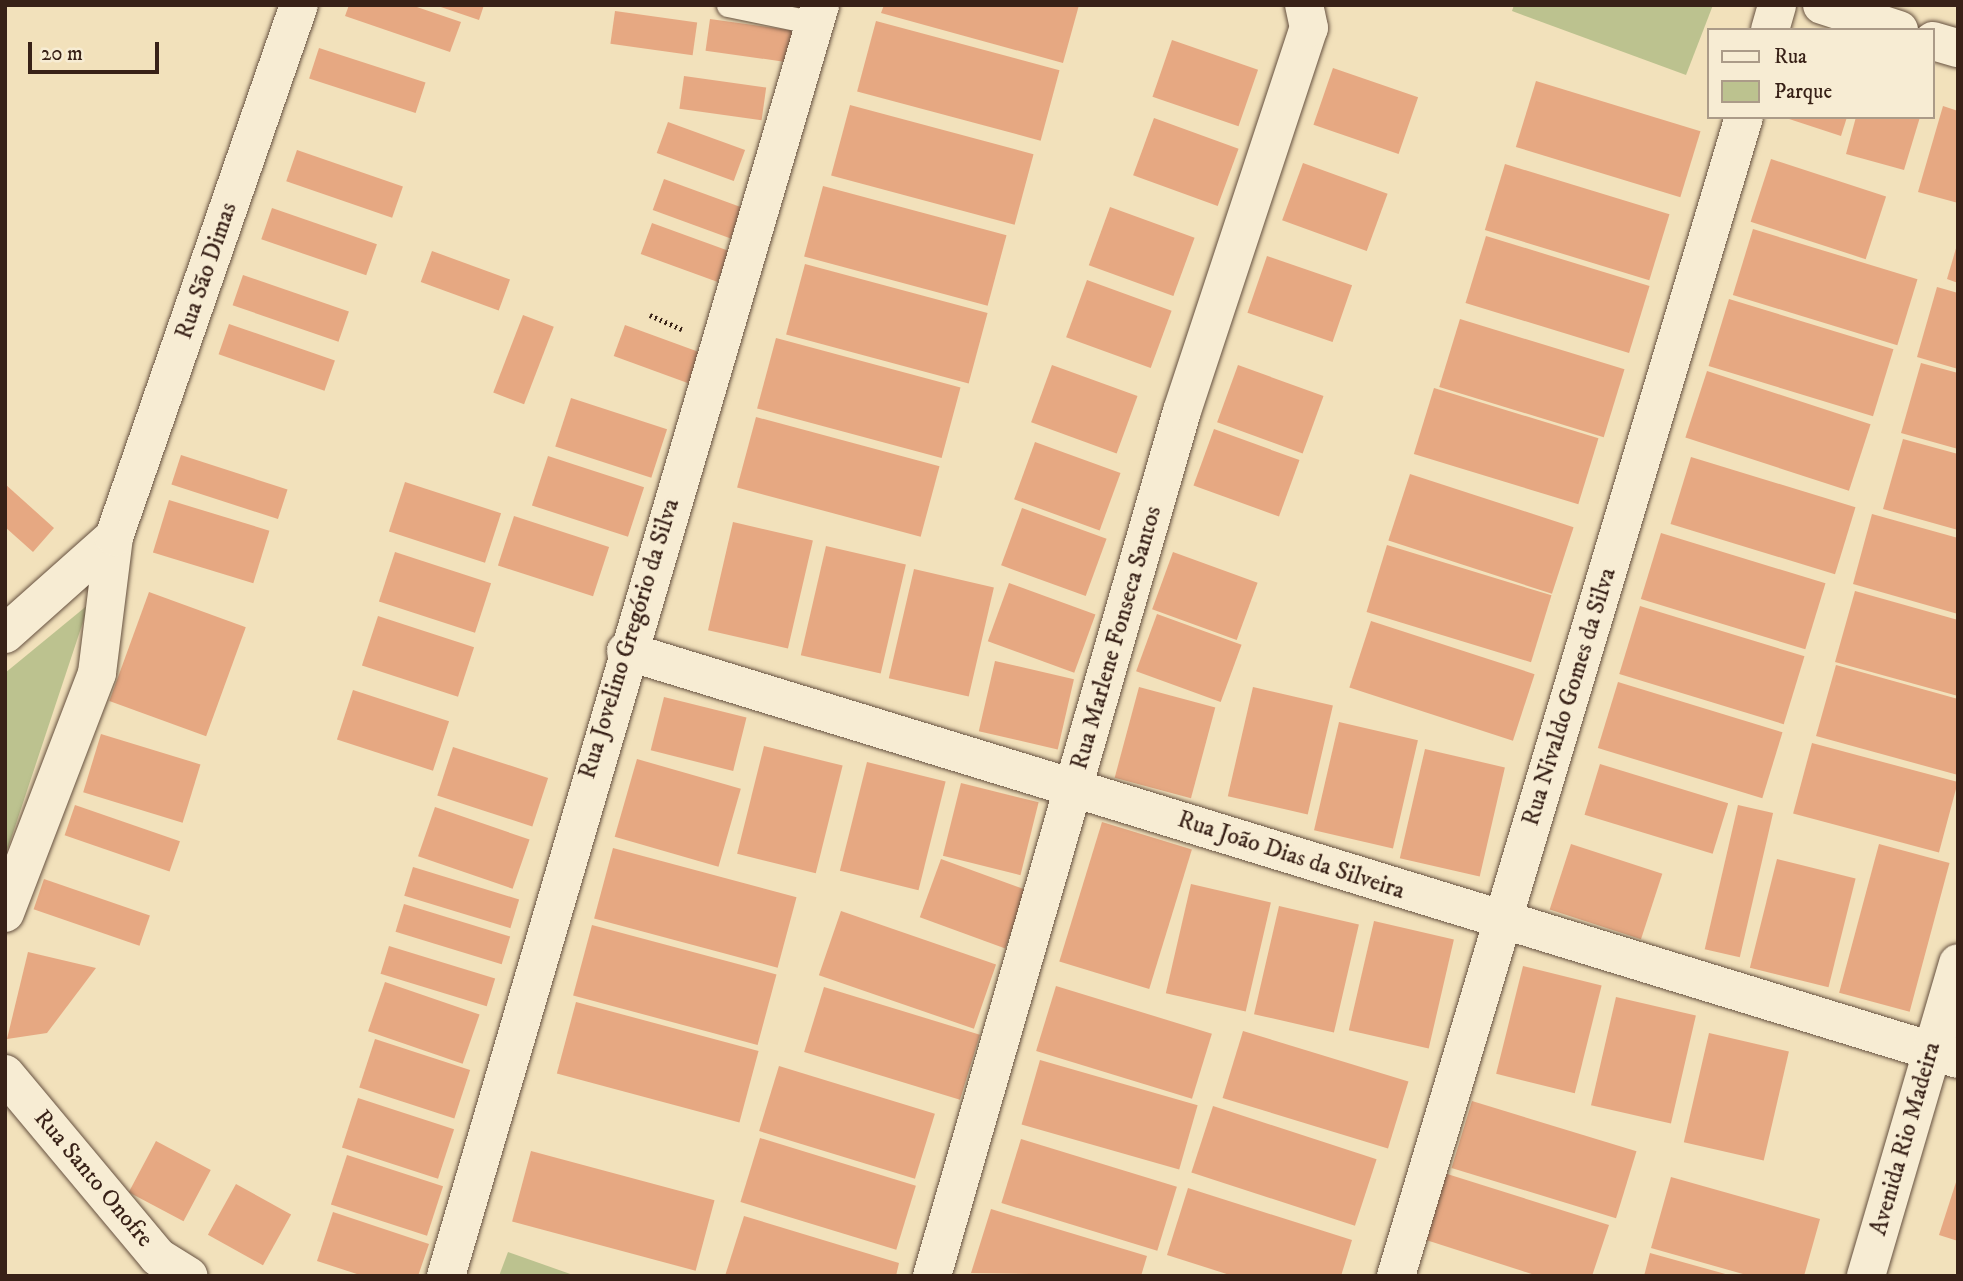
<!DOCTYPE html>
<meta charset="utf-8">
<style>
body{margin:0}
#map{position:relative;width:1963px;height:1281px;overflow:hidden;background:#f2e1bb;font-family:"IM FELL DW Pica",serif}
div>[style]{position:absolute}
.green>*{inset:0;background:#bcc28f}
.building>*{inset:0;background:#e6a882;transform-origin:0 0}
.path>*{height:4.5px;margin-top:-2.25px;transform-origin:0;background:repeating-linear-gradient(90deg,#382117 0 2px,transparent 0 5.5px)}
.roads{filter:drop-shadow(0 0 2px #665140) drop-shadow(0 0 2px #665140)}
.service>*{height:23px;margin:-11.5px;padding:0 11.5px;transform-origin:11.5px;border-radius:11.5px;background:#f7ecd3}
.minor>*{height:38px;margin:-19px;padding:0 19px;transform-origin:19px;border-radius:19px;background:#f7ecd3}
.tertiary>*{height:38px;margin:-19px;padding:0 19px;transform-origin:19px;border-radius:19px;background:#f7ecd3}
.secondary>*{height:38px;margin:-19px;padding:0 19px;transform-origin:19px;border-radius:19px;background:#f7ecd3}
span{translate:-50% -50%;white-space:nowrap;text-align:center;line-height:1.15;-webkit-text-stroke:5px #f7ecd3;paint-order:stroke}
.street-label{font-size:24px;color:#382117}
.frame{position:absolute;inset:0;border:7px solid #382117;pointer-events:none}
.legend{position:absolute;left:1707px;top:28px;width:228px;height:91px;box-sizing:border-box;background:#f7ecd3;border:2px solid #ab9b88;margin:0;padding:9px 12px;list-style:none;font-size:21px;color:#382117}
.legend li{display:flex;align-items:center;gap:14px;height:35px}
.legend b{width:35px;border:2px solid #ab9b88}
.scale{position:absolute;left:28px;top:42px;width:131px;height:32px;box-sizing:border-box;border:4px solid #382117;border-top:0;padding-left:9px;font-size:21px;line-height:24px;white-space:nowrap;color:#382117;-webkit-text-stroke:5px #f7ecd3;paint-order:stroke}
</style>
<div id="map">
<div class="green">
<div style="clip-path:polygon(1514px 5px,1713px 5px,1686px 75px,1512px 11px)"></div>
<div style="clip-path:polygon(89px 604px,5px 857px,5px 673px)"></div>
<div style="clip-path:polygon(508px 1252px,576px 1276px,499px 1276px)"></div>
</div>
<div class="building">
<div style="clip-path:polygon(349px 5px,411px 5px,461px 22px,450px 52px,345px 16px)"></div>
<div style="clip-path:polygon(435px 5px,484px 5px,479px 20px)"></div>
<div style="clip-path:polygon(884px 5px,1079px 5px,1063px 63px,881px 13px)"></div>
<div style="left:615px;top:11px;width:83px;height:33px;rotate:8deg"></div>
<div style="left:710px;top:19px;width:84px;height:32px;rotate:8deg"></div>
<div style="left:876px;top:21px;width:190px;height:73px;rotate:15deg"></div>
<div style="left:1172px;top:40px;width:91px;height:60px;rotate:19deg"></div>
<div style="left:319px;top:48px;width:112px;height:32px;rotate:18deg"></div>
<div style="left:1333px;top:68px;width:90px;height:60px;rotate:19deg"></div>
<div style="left:684px;top:76px;width:83px;height:33px;rotate:8deg"></div>
<div style="left:1536px;top:81px;width:172px;height:69px;rotate:17deg"></div>
<div style="left:850px;top:105px;width:190px;height:73px;rotate:15deg"></div>
<div style="clip-path:polygon(1943px 106px,1958px 111px,1958px 203px,1918px 192px)"></div>
<div style="clip-path:polygon(1783px 117px,1847px 117px,1841px 136px)"></div>
<div style="clip-path:polygon(1856px 117px,1920px 117px,1904px 170px,1846px 154px)"></div>
<div style="left:1154px;top:118px;width:90px;height:61px;rotate:20deg"></div>
<div style="left:668px;top:122px;width:82px;height:33px;rotate:20deg"></div>
<div style="left:297px;top:150px;width:112px;height:33px;rotate:19deg"></div>
<div style="left:1771px;top:159px;width:121px;height:66px;rotate:18deg"></div>
<div style="left:1303px;top:163px;width:90px;height:61px;rotate:20deg"></div>
<div style="left:1505px;top:164px;width:172px;height:69px;rotate:17deg"></div>
<div style="left:664px;top:179px;width:83px;height:33px;rotate:20deg"></div>
<div style="left:823px;top:186px;width:190px;height:73px;rotate:15deg"></div>
<div style="left:1110px;top:207px;width:90px;height:62px;rotate:20deg"></div>
<div style="left:272px;top:208px;width:111px;height:33px;rotate:19deg"></div>
<div style="left:652px;top:223px;width:82px;height:33px;rotate:20deg"></div>
<div style="left:1753px;top:229px;width:172px;height:69px;rotate:17deg"></div>
<div style="left:1486px;top:236px;width:171px;height:70px;rotate:17deg"></div>
<div style="clip-path:polygon(1957px 245px,1958px 245px,1958px 283px,1947px 279px)"></div>
<div style="left:432px;top:251px;width:83px;height:33px;rotate:20deg"></div>
<div style="left:1267px;top:256px;width:90px;height:60px;rotate:19deg"></div>
<div style="left:805px;top:264px;width:189px;height:73px;rotate:15deg"></div>
<div style="left:243px;top:275px;width:112px;height:32px;rotate:19deg"></div>
<div style="left:1087px;top:280px;width:90px;height:61px;rotate:20deg"></div>
<div style="clip-path:polygon(1937px 287px,1958px 293px,1958px 369px,1917px 357px)"></div>
<div style="left:1729px;top:299px;width:172px;height:70px;rotate:17deg"></div>
<div style="left:523px;top:315px;width:33px;height:83px;rotate:21deg"></div>
<div style="left:1460px;top:319px;width:172px;height:71px;rotate:17deg"></div>
<div style="left:229px;top:324px;width:112px;height:32px;rotate:19deg"></div>
<div style="left:625px;top:325px;width:83px;height:33px;rotate:20deg"></div>
<div style="left:776px;top:338px;width:191px;height:73px;rotate:15deg"></div>
<div style="clip-path:polygon(1921px 363px,1958px 373px,1958px 449px,1901px 433px)"></div>
<div style="left:1052px;top:365px;width:91px;height:61px;rotate:20deg"></div>
<div style="left:1238px;top:365px;width:91px;height:61px;rotate:20deg"></div>
<div style="left:1707px;top:371px;width:172px;height:70px;rotate:18deg"></div>
<div style="left:1434px;top:388px;width:172px;height:69px;rotate:17deg"></div>
<div style="left:571px;top:398px;width:101px;height:51px;rotate:18deg"></div>
<div style="left:756px;top:417px;width:190px;height:73px;rotate:15deg"></div>
<div style="left:1214px;top:429px;width:91px;height:60px;rotate:20deg"></div>
<div style="clip-path:polygon(1903px 439px,1958px 454px,1958px 530px,1883px 509px)"></div>
<div style="left:1035px;top:442px;width:91px;height:61px;rotate:20deg"></div>
<div style="left:181px;top:455px;width:112px;height:31px;rotate:18deg"></div>
<div style="left:548px;top:456px;width:101px;height:52px;rotate:18deg"></div>
<div style="left:1691px;top:457px;width:172px;height:70px;rotate:17deg"></div>
<div style="left:1410px;top:474px;width:172px;height:70px;rotate:18deg"></div>
<div style="left:405px;top:482px;width:101px;height:52px;rotate:18deg"></div>
<div style="clip-path:polygon(5px 484px,54px 528px,33px 552px,5px 527px)"></div>
<div style="left:169px;top:500px;width:105px;height:55px;rotate:17deg"></div>
<div style="left:1022px;top:508px;width:90px;height:61px;rotate:20deg"></div>
<div style="clip-path:polygon(1872px 514px,1958px 538px,1958px 614px,1853px 584px)"></div>
<div style="left:514px;top:516px;width:100px;height:52px;rotate:18deg"></div>
<div style="left:733px;top:522px;width:82px;height:111px;rotate:13deg"></div>
<div style="left:1661px;top:533px;width:172px;height:69px;rotate:17deg"></div>
<div style="left:1387px;top:545px;width:172px;height:70px;rotate:17deg"></div>
<div style="left:826px;top:546px;width:82px;height:112px;rotate:13deg"></div>
<div style="left:395px;top:552px;width:101px;height:52px;rotate:18deg"></div>
<div style="left:1173px;top:552px;width:90px;height:61px;rotate:20deg"></div>
<div style="left:914px;top:569px;width:82px;height:112px;rotate:13deg"></div>
<div style="left:1009px;top:583px;width:92px;height:62px;rotate:20deg"></div>
<div style="clip-path:polygon(1855px 591px,1958px 620px,1958px 696px,1835px 662px)"></div>
<div style="left:149px;top:592px;width:103px;height:116px;rotate:20deg"></div>
<div style="left:1640px;top:606px;width:172px;height:71px;rotate:17deg"></div>
<div style="left:1157px;top:614px;width:90px;height:61px;rotate:20deg"></div>
<div style="left:378px;top:616px;width:101px;height:52px;rotate:18deg"></div>
<div style="left:1371px;top:621px;width:172px;height:70px;rotate:18deg"></div>
<div style="left:995px;top:661px;width:81px;height:72px;rotate:13deg"></div>
<div style="clip-path:polygon(1836px 665px,1958px 699px,1958px 775px,1816px 736px)"></div>
<div style="left:1618px;top:682px;width:172px;height:69px;rotate:17deg"></div>
<div style="left:1139px;top:687px;width:79px;height:94px;rotate:15deg"></div>
<div style="left:1253px;top:687px;width:82px;height:112px;rotate:13deg"></div>
<div style="left:353px;top:690px;width:101px;height:52px;rotate:18deg"></div>
<div style="left:664px;top:697px;width:85px;height:55px;rotate:14deg"></div>
<div style="left:1339px;top:722px;width:81px;height:111px;rotate:13deg"></div>
<div style="left:101px;top:734px;width:104px;height:61px;rotate:17deg"></div>
<div style="left:1812px;top:743px;width:151px;height:73px;rotate:15deg"></div>
<div style="left:764px;top:746px;width:81px;height:111px;rotate:14deg"></div>
<div style="left:453px;top:747px;width:100px;height:51px;rotate:18deg"></div>
<div style="left:1425px;top:749px;width:82px;height:112px;rotate:13deg"></div>
<div style="left:637px;top:759px;width:108px;height:81px;rotate:16deg"></div>
<div style="left:867px;top:762px;width:81px;height:112px;rotate:14deg"></div>
<div style="left:1600px;top:764px;width:134px;height:53px;rotate:17deg"></div>
<div style="left:961px;top:783px;width:80px;height:75px;rotate:14deg"></div>
<div style="left:75px;top:805px;width:111px;height:32px;rotate:19deg"></div>
<div style="left:1738px;top:805px;width:36px;height:148px;rotate:13deg"></div>
<div style="left:435px;top:807px;width:100px;height:52px;rotate:19deg"></div>
<div style="left:1102px;top:822px;width:94px;height:146px;rotate:17deg"></div>
<div style="left:1571px;top:844px;width:96px;height:69px;rotate:18deg"></div>
<div style="left:1879px;top:844px;width:73px;height:154px;rotate:15deg"></div>
<div style="left:613px;top:848px;width:190px;height:73px;rotate:15deg"></div>
<div style="left:941px;top:859px;width:91px;height:62px;rotate:20deg"></div>
<div style="left:1777px;top:859px;width:81px;height:112px;rotate:14deg"></div>
<div style="left:413px;top:867px;width:111px;height:30px;rotate:17deg"></div>
<div style="left:44px;top:879px;width:112px;height:32px;rotate:19deg"></div>
<div style="left:1191px;top:884px;width:82px;height:112px;rotate:13deg"></div>
<div style="left:404px;top:904px;width:111px;height:29px;rotate:17deg"></div>
<div style="left:1279px;top:906px;width:82px;height:111px;rotate:13deg"></div>
<div style="left:841px;top:911px;width:164px;height:68px;rotate:19deg"></div>
<div style="left:1374px;top:921px;width:82px;height:112px;rotate:13deg"></div>
<div style="left:592px;top:925px;width:191px;height:73px;rotate:15deg"></div>
<div style="left:389px;top:946px;width:111px;height:29px;rotate:17deg"></div>
<div style="clip-path:polygon(28px 952px,96px 968px,47px 1033px,7px 1039px)"></div>
<div style="left:1523px;top:966px;width:81px;height:111px;rotate:14deg"></div>
<div style="left:385px;top:982px;width:100px;height:52px;rotate:19deg"></div>
<div style="left:1056px;top:986px;width:163px;height:68px;rotate:17deg"></div>
<div style="left:824px;top:987px;width:163px;height:68px;rotate:17deg"></div>
<div style="left:1616px;top:997px;width:82px;height:111px;rotate:13deg"></div>
<div style="left:576px;top:1002px;width:189px;height:74px;rotate:15deg"></div>
<div style="left:1243px;top:1031px;width:173px;height:70px;rotate:17deg"></div>
<div style="left:1709px;top:1033px;width:82px;height:112px;rotate:13deg"></div>
<div style="left:375px;top:1039px;width:100px;height:51px;rotate:18deg"></div>
<div style="left:1040px;top:1060px;width:164px;height:67px;rotate:16deg"></div>
<div style="left:779px;top:1066px;width:163px;height:68px;rotate:17deg"></div>
<div style="left:358px;top:1098px;width:101px;height:52px;rotate:18deg"></div>
<div style="left:1472px;top:1101px;width:172px;height:70px;rotate:17deg"></div>
<div style="left:1213px;top:1106px;width:172px;height:70px;rotate:18deg"></div>
<div style="left:760px;top:1138px;width:163px;height:67px;rotate:17deg"></div>
<div style="left:1021px;top:1139px;width:163px;height:67px;rotate:17deg"></div>
<div style="left:156px;top:1141px;width:62px;height:58px;rotate:28deg"></div>
<div style="left:531px;top:1151px;width:190px;height:73px;rotate:15deg"></div>
<div style="left:347px;top:1155px;width:101px;height:52px;rotate:18deg"></div>
<div style="clip-path:polygon(1444px 1173px,1609px 1225px,1592px 1276px,1538px 1276px,1423px 1239px)"></div>
<div style="clip-path:polygon(1958px 1176px,1958px 1241px,1939px 1235px)"></div>
<div style="clip-path:polygon(1671px 1177px,1820px 1219px,1804px 1276px,1750px 1276px,1651px 1248px)"></div>
<div style="left:236px;top:1184px;width:63px;height:58px;rotate:29deg"></div>
<div style="clip-path:polygon(1188px 1188px,1352px 1240px,1341px 1276px,1233px 1276px,1167px 1255px)"></div>
<div style="clip-path:polygon(991px 1209px,1147px 1256px,1141px 1276px,971px 1273px)"></div>
<div style="clip-path:polygon(333px 1212px,429px 1244px,418px 1276px,363px 1276px,317px 1261px)"></div>
<div style="clip-path:polygon(744px 1216px,899px 1263px,896px 1276px,725px 1276px)"></div>
<div style="clip-path:polygon(1650px 1253px,1729px 1275px,1729px 1276px,1644px 1276px)"></div>
</div>
<div class="path">
<div style="left:650px;top:315px;width:35px;rotate:24deg"></div>
</div>
<div class="roads">
<div class="service">
<div style="left:728px;top:5px;width:90px;rotate:11.6deg"></div>
</div>
<div class="minor">
<div style="left:1822px;top:5px;width:81px;rotate:18deg"></div>
<div style="left:1770px;top:30px;width:26px;rotate:-74deg"></div>
<div style="left:1933px;top:41px;width:26px;rotate:16deg"></div>
<div style="left:5px;top:634px;width:146px;rotate:-41.7deg"></div>
<div style="left:626px;top:651px;width:1393px;rotate:17.03deg"></div>
<div style="left:5px;top:913px;width:257px;rotate:-69deg"></div>
<div style="left:97px;top:673px;width:137px;rotate:-82.9deg"></div>
<div style="left:114px;top:537px;width:563px;rotate:-70.83deg"></div>
<div style="left:5px;top:1074px;width:239px;rotate:50.1deg"></div>
<div style="left:158px;top:1257px;width:36px;rotate:32deg"></div>
<div style="left:932px;top:1276px;width:900px;rotate:-73.88deg"></div>
<div style="left:1182px;top:411px;width:404px;rotate:-71.7deg"></div>
<div style="left:1309px;top:28px;width:24px;rotate:-102deg"></div>
<div style="left:1396px;top:1276px;width:1210px;rotate:-73.29deg"></div>
</div>
<div class="tertiary">
<div style="left:446px;top:1276px;width:1325px;rotate:-73.6deg"></div>
</div>
<div class="secondary">
<div style="left:1866px;top:1276px;width:326px;rotate:-73.6deg"></div>
</div>
</div>
<div class="street-label">
<span style="left:207px;top:271px;rotate:-71deg">Rua São Dimas</span>
<span style="left:1117px;top:638px;rotate:-74deg">Rua Marlene Fonseca Santos</span>
<span style="left:630px;top:639px;rotate:-73deg">Rua Jovelino Gregório da Silva</span>
<span style="left:1570px;top:697px;rotate:-73deg">Rua Nivaldo Gomes da Silva</span>
<span style="left:1291px;top:856px;rotate:18deg">Rua João Dias da Silveira</span>
<span style="left:1906px;top:1139px;rotate:-74deg">Avenida Rio Madeira</span>
<span style="left:93px;top:1179px;rotate:50deg">Rua Santo Onofre</span>
</div>
<div class="frame"></div>
<ul class="legend">
<li><b style="height:9px;background:#f7ecd3"></b>Rua</li>
<li><b style="height:19px;background:#bcc28f"></b>Parque</li>
</ul>
<div class="scale">20 m</div>
</div>
